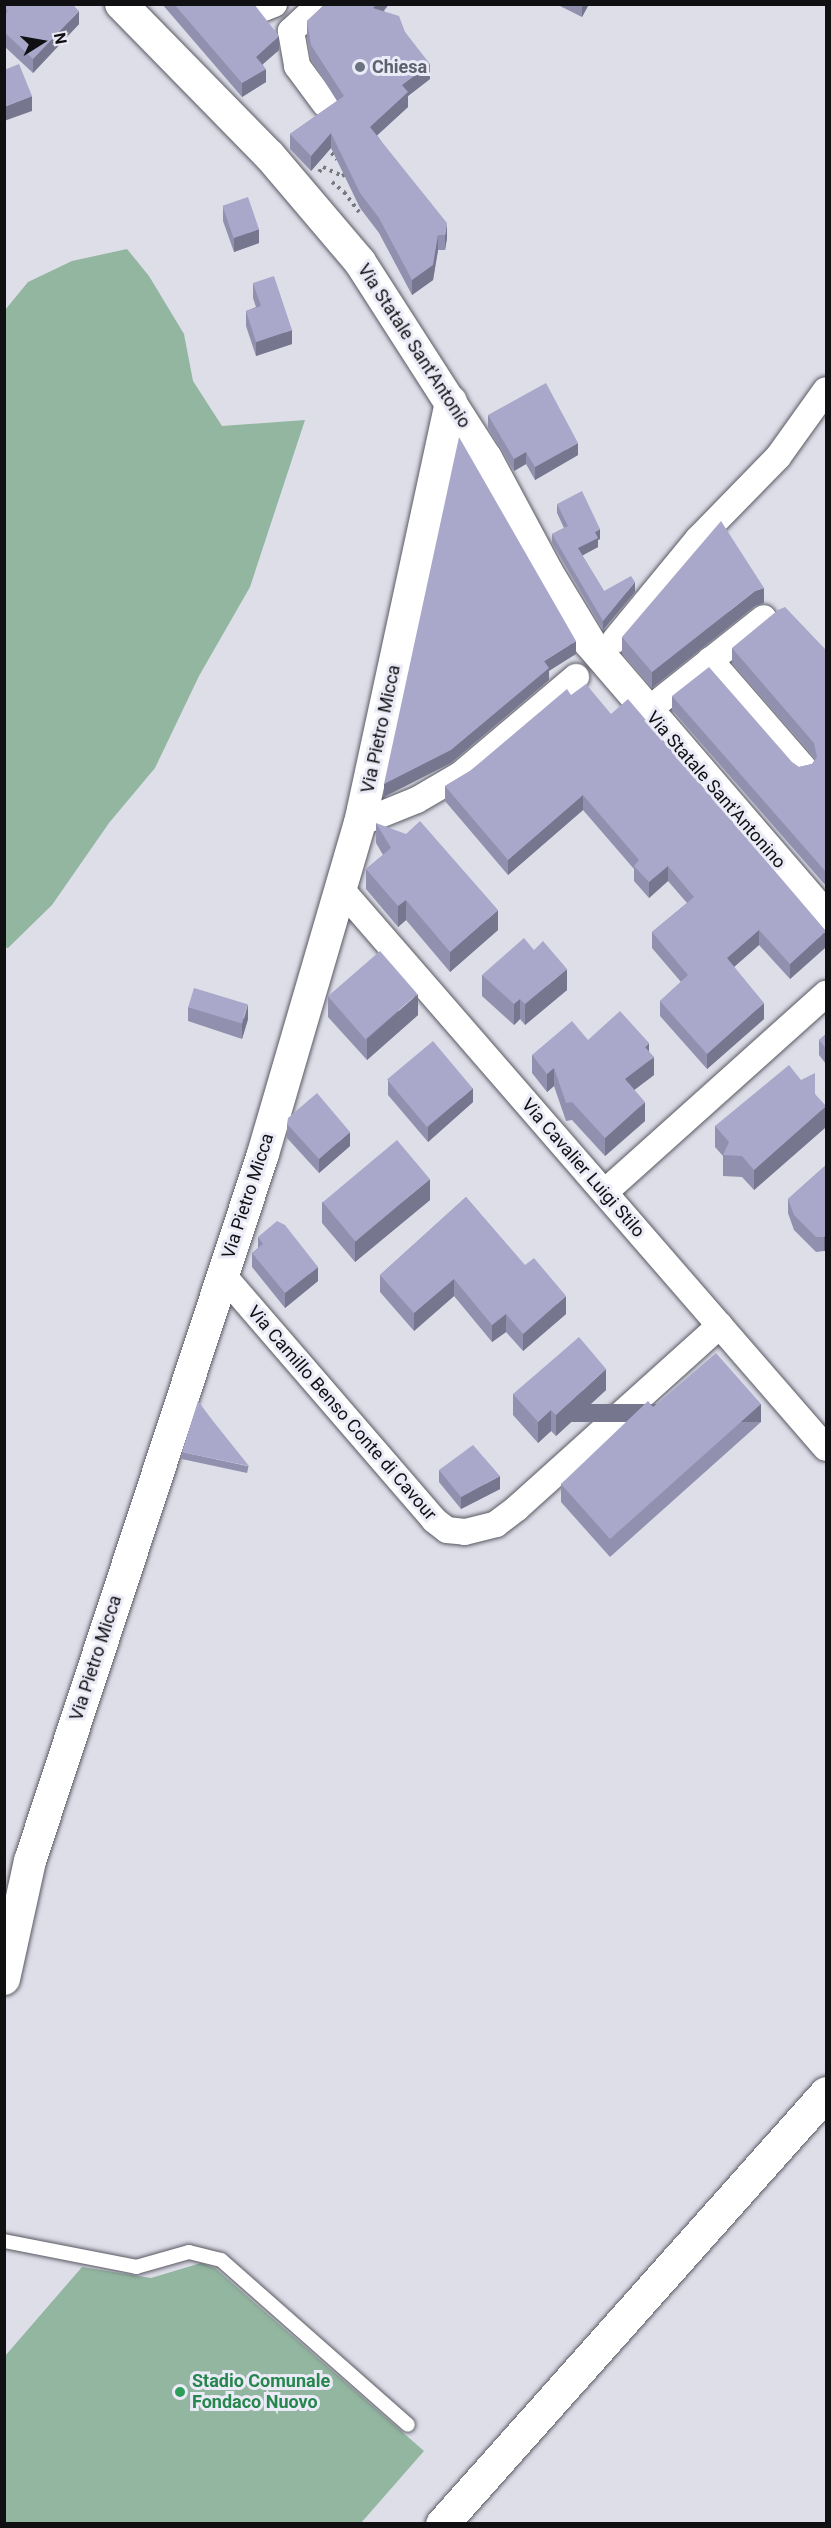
<!DOCTYPE html>
<style>
body{margin:0}
#map{position:relative;width:831px;height:2528px;overflow:hidden;background:#dedee9;font-family:Roboto,sans-serif}
div>[style]{position:absolute}
.green>*{inset:0;background:#93b6a1}
.path>*{height:4px;margin-top:-2px;transform-origin:0;background:repeating-linear-gradient(90deg,#787880 0 3px,transparent 0 7.5px)}
.roads{filter:drop-shadow(0 0 2px #595963) drop-shadow(0 0 2px #595963)}
.service>*{height:14px;margin:-7px;padding:0 7px;transform-origin:7px;border-radius:7px;background:#fff}
.minor>*{height:26px;margin:-13px;padding:0 13px;transform-origin:13px;border-radius:13px;background:#fff}
.tertiary>*{height:32px;margin:-16px;padding:0 16px;transform-origin:16px;border-radius:16px;background:#fff}
.motorway>*{height:33px;margin:-16.5px;padding:0 16.5px;transform-origin:16.5px;border-radius:16.5px;background:#fff}
.wall>*{inset:0;background:#9190af;transform-origin:0 0}
.shaded-wall>*{inset:0;background:#76768e;transform-origin:0 0}
.building>*{inset:0;background:#a9a8cb;transform-origin:0 0}
.dots>*{width:16px;height:16px;translate:-50% -50%;box-sizing:border-box;border:3px solid #ebebf7;border-radius:50%}
span{translate:-50% -50%;white-space:nowrap;text-align:center;line-height:1.15;-webkit-text-stroke:6px #ebebf7;paint-order:stroke}
.worship-label{font-size:18px;color:#5b616d;font-weight:700}
.left{translate:0 -50%;text-align:left}
.street-label{font-size:18px;color:#101013}
.leisure-label{font-size:18px;color:#27864d;font-weight:700}
.frame{position:absolute;inset:0;border:6px solid #101013;pointer-events:none}
.north{position:absolute;left:12px;top:12px;width:60px;height:60px;-webkit-text-stroke:4px #ebebf7;paint-order:stroke;rotate:79deg;font-size:16px;font-weight:700;line-height:24px;text-align:center;color:#101013}
.north::after{content:'';display:block;margin:auto;width:21px;height:27px;background:#101013;clip-path:polygon(50% 0,100% 100%,50% 72%,0 100%)}
</style>
<div id="map">
<div class="green">
<div style="clip-path:polygon(127px 249px,149px 276px,184px 334px,193px 381px,222px 426px,305px 420px,250px 587px,199px 676px,155px 768px,109px 823px,52px 905px,8px 948px,4px 947px,5px 310px,28px 282px,72px 261px)"></div>
<div style="clip-path:polygon(201px 2263px,215px 2268px,424px 2451px,361px 2523px,5px 2523px,5px 2356px,82px 2267px,151px 2278px)"></div>
</div>
<div class="path">
<div style="left:327px;top:147px;width:16px;rotate:52deg"></div>
<div style="left:319px;top:172px;width:6px;rotate:-51deg"></div>
<div style="left:323px;top:167px;width:21px;rotate:25deg"></div>
<div style="left:342px;top:176px;width:7px;rotate:-27deg"></div>
<div style="left:332px;top:182px;width:16px;rotate:40deg"></div>
<div style="left:344px;top:192px;width:25px;rotate:53deg"></div>
</div>
<div class="roads">
<div class="service">
<div style="left:4px;top:2241px;width:135px;rotate:11.1deg"></div>
<div style="left:136px;top:2267px;width:55px;rotate:-15.8deg"></div>
<div style="left:189px;top:2252px;width:33px;rotate:14deg"></div>
<div style="left:221px;top:2260px;width:249px;rotate:41.4deg"></div>
</div>
<div class="minor">
<div style="left:259px;top:4px;width:6px;rotate:39deg"></div>
<div style="left:264px;top:8px;width:11px;rotate:-22deg"></div>
<div style="left:320px;top:4px;width:40px;rotate:137deg"></div>
<div style="left:291px;top:31px;width:36px;rotate:80deg"></div>
<div style="left:297px;top:66px;width:47px;rotate:53.6deg"></div>
<div style="left:615px;top:640px;width:131px;rotate:-50.6deg"></div>
<div style="left:698px;top:539px;width:115px;rotate:-45.7deg"></div>
<div style="left:778px;top:457px;width:82px;rotate:-54.4deg"></div>
<div style="left:710px;top:660px;width:142px;rotate:49deg"></div>
<div style="left:647px;top:711px;width:149px;rotate:-38.5deg"></div>
<div style="left:360px;top:823px;width:61px;rotate:-22deg"></div>
<div style="left:417px;top:800px;width:50px;rotate:-30.2deg"></div>
<div style="left:460px;top:775px;width:152px;rotate:-40.2deg"></div>
<div style="left:340px;top:888px;width:741px;rotate:49.05deg"></div>
<div style="left:605px;top:1192px;width:297px;rotate:-41.9deg"></div>
<div style="left:222px;top:1274px;width:325px;rotate:49.2deg"></div>
<div style="left:434px;top:1520px;width:16px;rotate:38deg"></div>
<div style="left:447px;top:1530px;width:18px;rotate:6deg"></div>
<div style="left:465px;top:1532px;width:32px;rotate:-14deg"></div>
<div style="left:496px;top:1524px;width:26px;rotate:-37deg"></div>
<div style="left:517px;top:1508px;width:273px;rotate:-42deg"></div>
</div>
<div class="tertiary">
<div style="left:121px;top:4px;width:213px;rotate:45.6deg"></div>
<div style="left:270px;top:156px;width:139px;rotate:49.7deg"></div>
<div style="left:360px;top:262px;width:233px;rotate:57.3deg"></div>
<div style="left:486px;top:458px;width:129px;rotate:61.8deg"></div>
<div style="left:547px;top:572px;width:83px;rotate:58.8deg"></div>
<div style="left:590px;top:643px;width:362px;rotate:49.3deg"></div>
<div style="left:4px;top:1979px;width:121px;rotate:-77.6deg"></div>
<div style="left:30px;top:1861px;width:744px;rotate:-71.76deg"></div>
<div style="left:263px;top:1154px;width:345px;rotate:-73.7deg"></div>
<div style="left:360px;top:823px;width:431px;rotate:-77.8deg"></div>
</div>
<div class="motorway">
<div style="left:442px;top:2524px;width:577px;rotate:-48.3deg"></div>
</div>
</div>
<div class="wall">
<div style="clip-path:polygon(4px 4px,79px 24px,33px 73px,4px 46px)"></div>
<div style="clip-path:polygon(162px 4px,254px 4px,279px 50px,263px 64px,266px 82px,242px 97px)"></div>
<div style="clip-path:polygon(325px 4px,389px 4px,384px 11px,405px 32px,430px 79px,408px 96px,408px 107px,377px 135px,447px 238px,445px 250px,438px 250px,433px 280px,412px 295px,379px 233px,360px 208px,331px 148px,311px 171px,290px 149px,290px 134px,337px 101px,311px 60px,307px 36px,307px 21px)"></div>
<div style="clip-path:polygon(556px 4px,589px 4px,582px 17px)"></div>
<div style="clip-path:polygon(223px 206px,259px 243px,234px 252px,223px 221px)"></div>
<div style="clip-path:polygon(253px 283px,292px 344px,256px 356px,246px 326px,246px 311px,256px 307px,253px 298px)"></div>
<div style="clip-path:polygon(488px 415px,578px 455px,535px 480px,526px 464px,514px 471px,488px 428px)"></div>
<div style="clip-path:polygon(557px 504px,600px 539px,598px 540px,598px 547px,582px 555px,604px 591px,635px 592px,603px 630px,552px 543px,552px 534px,564px 528px,557px 513px)"></div>
<div style="clip-path:polygon(764px 603px,755px 606px,652px 688px,622px 653px,622px 637px)"></div>
<div style="clip-path:polygon(732px 648px,826px 650px,826px 886px,672px 710px,672px 696px,799px 767px,812px 764px,815px 760px,814px 757px,732px 663px)"></div>
<div style="clip-path:polygon(571px 695px,611px 714px,826px 947px,790px 979px,759px 945px,734px 967px,764px 1019px,707px 1069px,660px 1016px,660px 1001px,681px 982px,652px 948px,652px 932px,687px 903px,668px 881px,649px 898px,634px 881px,634px 869px,583px 810px,508px 875px,445px 801px,445px 786px,470px 771px)"></div>
<div style="clip-path:polygon(376px 823px,498px 930px,450px 972px,406px 920px,398px 927px,366px 889px,366px 869px,383px 855px,376px 843px)"></div>
<div style="clip-path:polygon(482px 975px,567px 990px,525px 1025px,520px 1019px,514px 1025px,482px 996px)"></div>
<div style="clip-path:polygon(328px 996px,418px 1015px,367px 1060px,328px 1017px)"></div>
<div style="clip-path:polygon(188px 1007px,248px 1019px,242px 1039px,188px 1021px)"></div>
<div style="clip-path:polygon(826px 1034px,826px 1064px,819px 1055px,819px 1040px)"></div>
<div style="clip-path:polygon(588px 1040px,649px 1051px,654px 1075px,634px 1090px,645px 1121px,605px 1156px,572px 1120px,566px 1121px,554px 1086px,547px 1092px,532px 1073px,532px 1055px)"></div>
<div style="clip-path:polygon(388px 1080px,473px 1102px,428px 1142px,388px 1095px)"></div>
<div style="clip-path:polygon(801px 1080px,815px 1094px,826px 1127px,754px 1190px,742px 1177px,723px 1176px,723px 1156px,715px 1147px,715px 1126px)"></div>
<div style="clip-path:polygon(287px 1124px,350px 1146px,319px 1173px,287px 1138px)"></div>
<div style="clip-path:polygon(826px 1165px,826px 1250px,824px 1251px,816px 1252px,794px 1230px,788px 1213px,788px 1199px)"></div>
<div style="clip-path:polygon(466px 1197px,566px 1314px,523px 1351px,506px 1332px,492px 1342px,454px 1296px,414px 1331px,380px 1292px,380px 1275px)"></div>
<div style="clip-path:polygon(430px 1200px,355px 1262px,322px 1223px,322px 1202px)"></div>
<div style="clip-path:polygon(258px 1237px,318px 1281px,285px 1308px,252px 1267px,252px 1253px,258px 1248px)"></div>
<div style="clip-path:polygon(606px 1390px,556px 1436px,551px 1431px,538px 1443px,513px 1415px,513px 1394px)"></div>
<div style="clip-path:polygon(653px 1407px,761px 1422px,610px 1557px,561px 1502px,561px 1484px)"></div>
<div style="left:182px;top:1452px;width:68px;height:7px;rotate:12deg"></div>
<div style="clip-path:polygon(439px 1470px,500px 1489px,461px 1509px,439px 1482px)"></div>
</div>
<div class="shaded-wall">
<div style="clip-path:polygon(377px 4px,389px 4px,373px 23px,373px 8px)"></div>
<div style="clip-path:polygon(582px 4px,589px 4px,582px 17px)"></div>
<div style="clip-path:polygon(79px 11px,79px 24px,33px 73px,33px 59px)"></div>
<div style="clip-path:polygon(279px 36px,279px 50px,256px 70px,256px 57px)"></div>
<div style="clip-path:polygon(430px 64px,430px 79px,408px 96px,408px 107px,370px 142px,370px 127px,402px 85px)"></div>
<div style="clip-path:polygon(266px 69px,266px 82px,242px 97px,242px 83px)"></div>
<div style="clip-path:polygon(32px 96px,32px 111px,4px 121px,4px 107px)"></div>
<div style="clip-path:polygon(331px 133px,331px 148px,311px 171px,311px 156px)"></div>
<div style="clip-path:polygon(447px 223px,447px 238px,445px 250px,445px 235px)"></div>
<div style="clip-path:polygon(259px 229px,259px 243px,234px 252px,234px 238px)"></div>
<div style="clip-path:polygon(438px 235px,438px 250px,433px 280px,412px 295px,412px 280px)"></div>
<div style="clip-path:polygon(292px 330px,292px 344px,256px 356px,256px 342px)"></div>
<div style="clip-path:polygon(578px 443px,578px 455px,535px 480px,535px 467px)"></div>
<div style="clip-path:polygon(526px 452px,526px 464px,514px 471px,514px 459px)"></div>
<div style="clip-path:polygon(600px 529px,600px 539px,598px 540px,598px 547px,578px 558px,578px 548px,595px 532px)"></div>
<div style="clip-path:polygon(635px 582px,635px 592px,603px 630px,603px 621px)"></div>
<div style="clip-path:polygon(764px 588px,764px 603px,755px 606px,652px 688px,652px 672px,755px 591px)"></div>
<div style="clip-path:polygon(576px 641px,576px 654px,549px 671px,549px 680px,451px 763px,384px 797px,384px 784px,544px 661px)"></div>
<div style="clip-path:polygon(583px 795px,583px 810px,508px 875px,508px 860px)"></div>
<div style="clip-path:polygon(668px 866px,668px 881px,649px 898px,649px 882px)"></div>
<div style="clip-path:polygon(406px 900px,406px 920px,398px 927px,398px 906px)"></div>
<div style="clip-path:polygon(498px 910px,498px 930px,450px 972px,450px 952px)"></div>
<div style="clip-path:polygon(759px 930px,759px 945px,727px 973px,727px 958px)"></div>
<div style="clip-path:polygon(826px 931px,826px 947px,790px 979px,790px 964px)"></div>
<div style="clip-path:polygon(567px 969px,567px 990px,525px 1025px,525px 1004px)"></div>
<div style="clip-path:polygon(418px 994px,418px 1015px,367px 1060px,367px 1039px)"></div>
<div style="clip-path:polygon(520px 999px,520px 1019px,514px 1025px,514px 1004px)"></div>
<div style="clip-path:polygon(764px 1003px,764px 1019px,707px 1069px,707px 1054px)"></div>
<div style="clip-path:polygon(248px 1004px,248px 1019px,242px 1039px,242px 1025px)"></div>
<div style="clip-path:polygon(649px 1043px,649px 1061px,654px 1057px,654px 1075px,625px 1097px,625px 1079px,645px 1047px)"></div>
<div style="clip-path:polygon(554px 1068px,554px 1086px,547px 1092px,547px 1074px)"></div>
<div style="clip-path:polygon(473px 1088px,473px 1102px,428px 1142px,428px 1127px)"></div>
<div style="clip-path:polygon(645px 1102px,645px 1121px,605px 1156px,605px 1138px)"></div>
<div style="clip-path:polygon(826px 1106px,826px 1127px,754px 1190px,754px 1170px)"></div>
<div style="clip-path:polygon(350px 1132px,350px 1146px,319px 1173px,319px 1159px)"></div>
<div style="clip-path:polygon(430px 1179px,430px 1200px,355px 1262px,355px 1241px)"></div>
<div style="clip-path:polygon(826px 1235px,826px 1250px,824px 1251px,824px 1237px)"></div>
<div style="clip-path:polygon(318px 1267px,318px 1281px,285px 1308px,285px 1293px)"></div>
<div style="clip-path:polygon(454px 1279px,454px 1296px,414px 1331px,414px 1313px)"></div>
<div style="clip-path:polygon(566px 1296px,566px 1314px,523px 1351px,523px 1334px)"></div>
<div style="clip-path:polygon(506px 1314px,506px 1332px,492px 1342px,492px 1325px)"></div>
<div style="clip-path:polygon(606px 1369px,606px 1390px,556px 1436px,556px 1415px)"></div>
<div style="left:761px;top:1404px;width:18px;height:203px;rotate:90deg"></div>
<div style="clip-path:polygon(551px 1410px,551px 1431px,538px 1443px,538px 1422px)"></div>
<div style="clip-path:polygon(500px 1476px,500px 1489px,461px 1509px,461px 1497px)"></div>
</div>
<div class="building">
<div style="clip-path:polygon(4px 4px,72px 4px,79px 11px,33px 59px,4px 32px,4px 15px,8px 11px,4px 8px)"></div>
<div style="clip-path:polygon(174px 4px,254px 4px,279px 36px,256px 57px,266px 69px,242px 83px)"></div>
<div style="clip-path:polygon(325px 4px,377px 4px,373px 8px,399px 16px,405px 32px,430px 64px,402px 85px,408px 92px,370px 127px,447px 223px,445px 235px,438px 235px,433px 265px,412px 280px,379px 218px,360px 193px,331px 133px,311px 156px,290px 134px,344px 96px,311px 45px,307px 21px)"></div>
<div style="clip-path:polygon(19px 64px,32px 96px,4px 107px,4px 70px)"></div>
<div style="left:248px;top:197px;width:34px;height:27px;rotate:71deg"></div>
<div style="clip-path:polygon(274px 276px,292px 330px,256px 342px,246px 311px,261px 306px,253px 283px)"></div>
<div style="clip-path:polygon(546px 383px,578px 443px,535px 467px,526px 452px,514px 459px,488px 415px)"></div>
<div style="clip-path:polygon(459px 437px,576px 641px,544px 661px,549px 668px,451px 750px,384px 784px)"></div>
<div style="clip-path:polygon(582px 491px,600px 529px,595px 532px,598px 538px,578px 548px,604px 591px,631px 576px,635px 582px,603px 621px,552px 534px,568px 526px,557px 504px)"></div>
<div style="clip-path:polygon(721px 521px,764px 588px,755px 591px,652px 672px,622px 637px)"></div>
<div style="clip-path:polygon(785px 607px,826px 650px,826px 872px,672px 696px,709px 667px,792px 762px,799px 767px,812px 764px,817px 757px,814px 743px,732px 648px,778px 610px)"></div>
<div style="clip-path:polygon(586px 684px,611px 714px,628px 699px,826px 931px,790px 964px,759px 930px,727px 958px,764px 1003px,707px 1054px,660px 1001px,688px 975px,652px 932px,694px 897px,668px 866px,649px 882px,634px 866px,639px 860px,583px 795px,508px 860px,445px 786px,470px 771px,567px 689px,571px 695px)"></div>
<div style="clip-path:polygon(420px 821px,498px 910px,450px 952px,406px 900px,398px 906px,366px 869px,391px 848px,376px 823px,406px 834px)"></div>
<div style="clip-path:polygon(524px 938px,534px 950px,543px 941px,567px 969px,525px 1004px,520px 999px,514px 1004px,482px 975px)"></div>
<div style="left:380px;top:951px;width:57px;height:69px;rotate:49deg"></div>
<div style="left:194px;top:988px;width:56px;height:20px;rotate:17deg"></div>
<div style="clip-path:polygon(620px 1011px,649px 1043px,645px 1047px,654px 1057px,625px 1079px,645px 1102px,605px 1138px,572px 1102px,566px 1103px,554px 1068px,547px 1074px,532px 1055px,572px 1021px,588px 1040px)"></div>
<div style="clip-path:polygon(826px 1034px,826px 1049px,819px 1040px)"></div>
<div style="left:433px;top:1041px;width:62px;height:60px;rotate:50deg"></div>
<div style="clip-path:polygon(789px 1065px,801px 1080px,815px 1073px,815px 1094px,826px 1106px,754px 1170px,742px 1156px,723px 1155px,729px 1142px,715px 1126px)"></div>
<div style="clip-path:polygon(317px 1093px,350px 1132px,319px 1159px,287px 1124px,288px 1118px)"></div>
<div style="left:397px;top:1140px;width:51px;height:97px;rotate:50deg"></div>
<div style="clip-path:polygon(826px 1165px,826px 1235px,824px 1237px,816px 1237px,794px 1215px,788px 1199px)"></div>
<div style="clip-path:polygon(466px 1197px,525px 1265px,534px 1258px,566px 1296px,523px 1334px,506px 1314px,492px 1325px,454px 1279px,414px 1313px,380px 1275px)"></div>
<div style="clip-path:polygon(277px 1221px,285px 1225px,318px 1267px,285px 1293px,252px 1253px,263px 1244px,258px 1237px)"></div>
<div style="clip-path:polygon(579px 1337px,606px 1369px,556px 1415px,551px 1410px,538px 1422px,513px 1394px)"></div>
<div style="clip-path:polygon(716px 1353px,761px 1404px,610px 1539px,561px 1484px,648px 1401px,653px 1407px)"></div>
<div style="clip-path:polygon(198px 1401px,213px 1421px,249px 1466px,182px 1452px)"></div>
<div style="clip-path:polygon(473px 1445px,500px 1476px,461px 1497px,439px 1470px)"></div>
</div>
<div class="dots">
<div style="left:360px;top:67px;background:#6b7280"></div>
<div style="left:180px;top:2392px;background:#2e9e5b"></div>
</div>
<div class="worship-label">
<span class="left" style="left:372px;top:67px">Chiesa</span>
</div>
<div class="street-label">
<span style="left:414px;top:346px;rotate:57deg">Via Statale Sant'Antonio</span>
<span style="left:381px;top:729px;rotate:-78deg">Via Pietro Micca</span>
<span style="left:716px;top:790px;rotate:49deg">Via Statale Sant'Antonino</span>
<span style="left:583px;top:1168px;rotate:49deg">Via Cavalier Luigi Stilo</span>
<span style="left:248px;top:1196px;rotate:-72deg">Via Pietro Micca</span>
<span style="left:342px;top:1413px;rotate:49deg">Via Camillo Benso Conte di Cavour</span>
<span style="left:96px;top:1658px;rotate:-72deg">Via Pietro Micca</span>
</div>
<div class="leisure-label">
<span class="left" style="left:192px;top:2392px">Stadio Comunale<br>Fondaco Nuovo</span>
</div>
<div class="frame"></div>
<div class="north">N</div>
</div>
